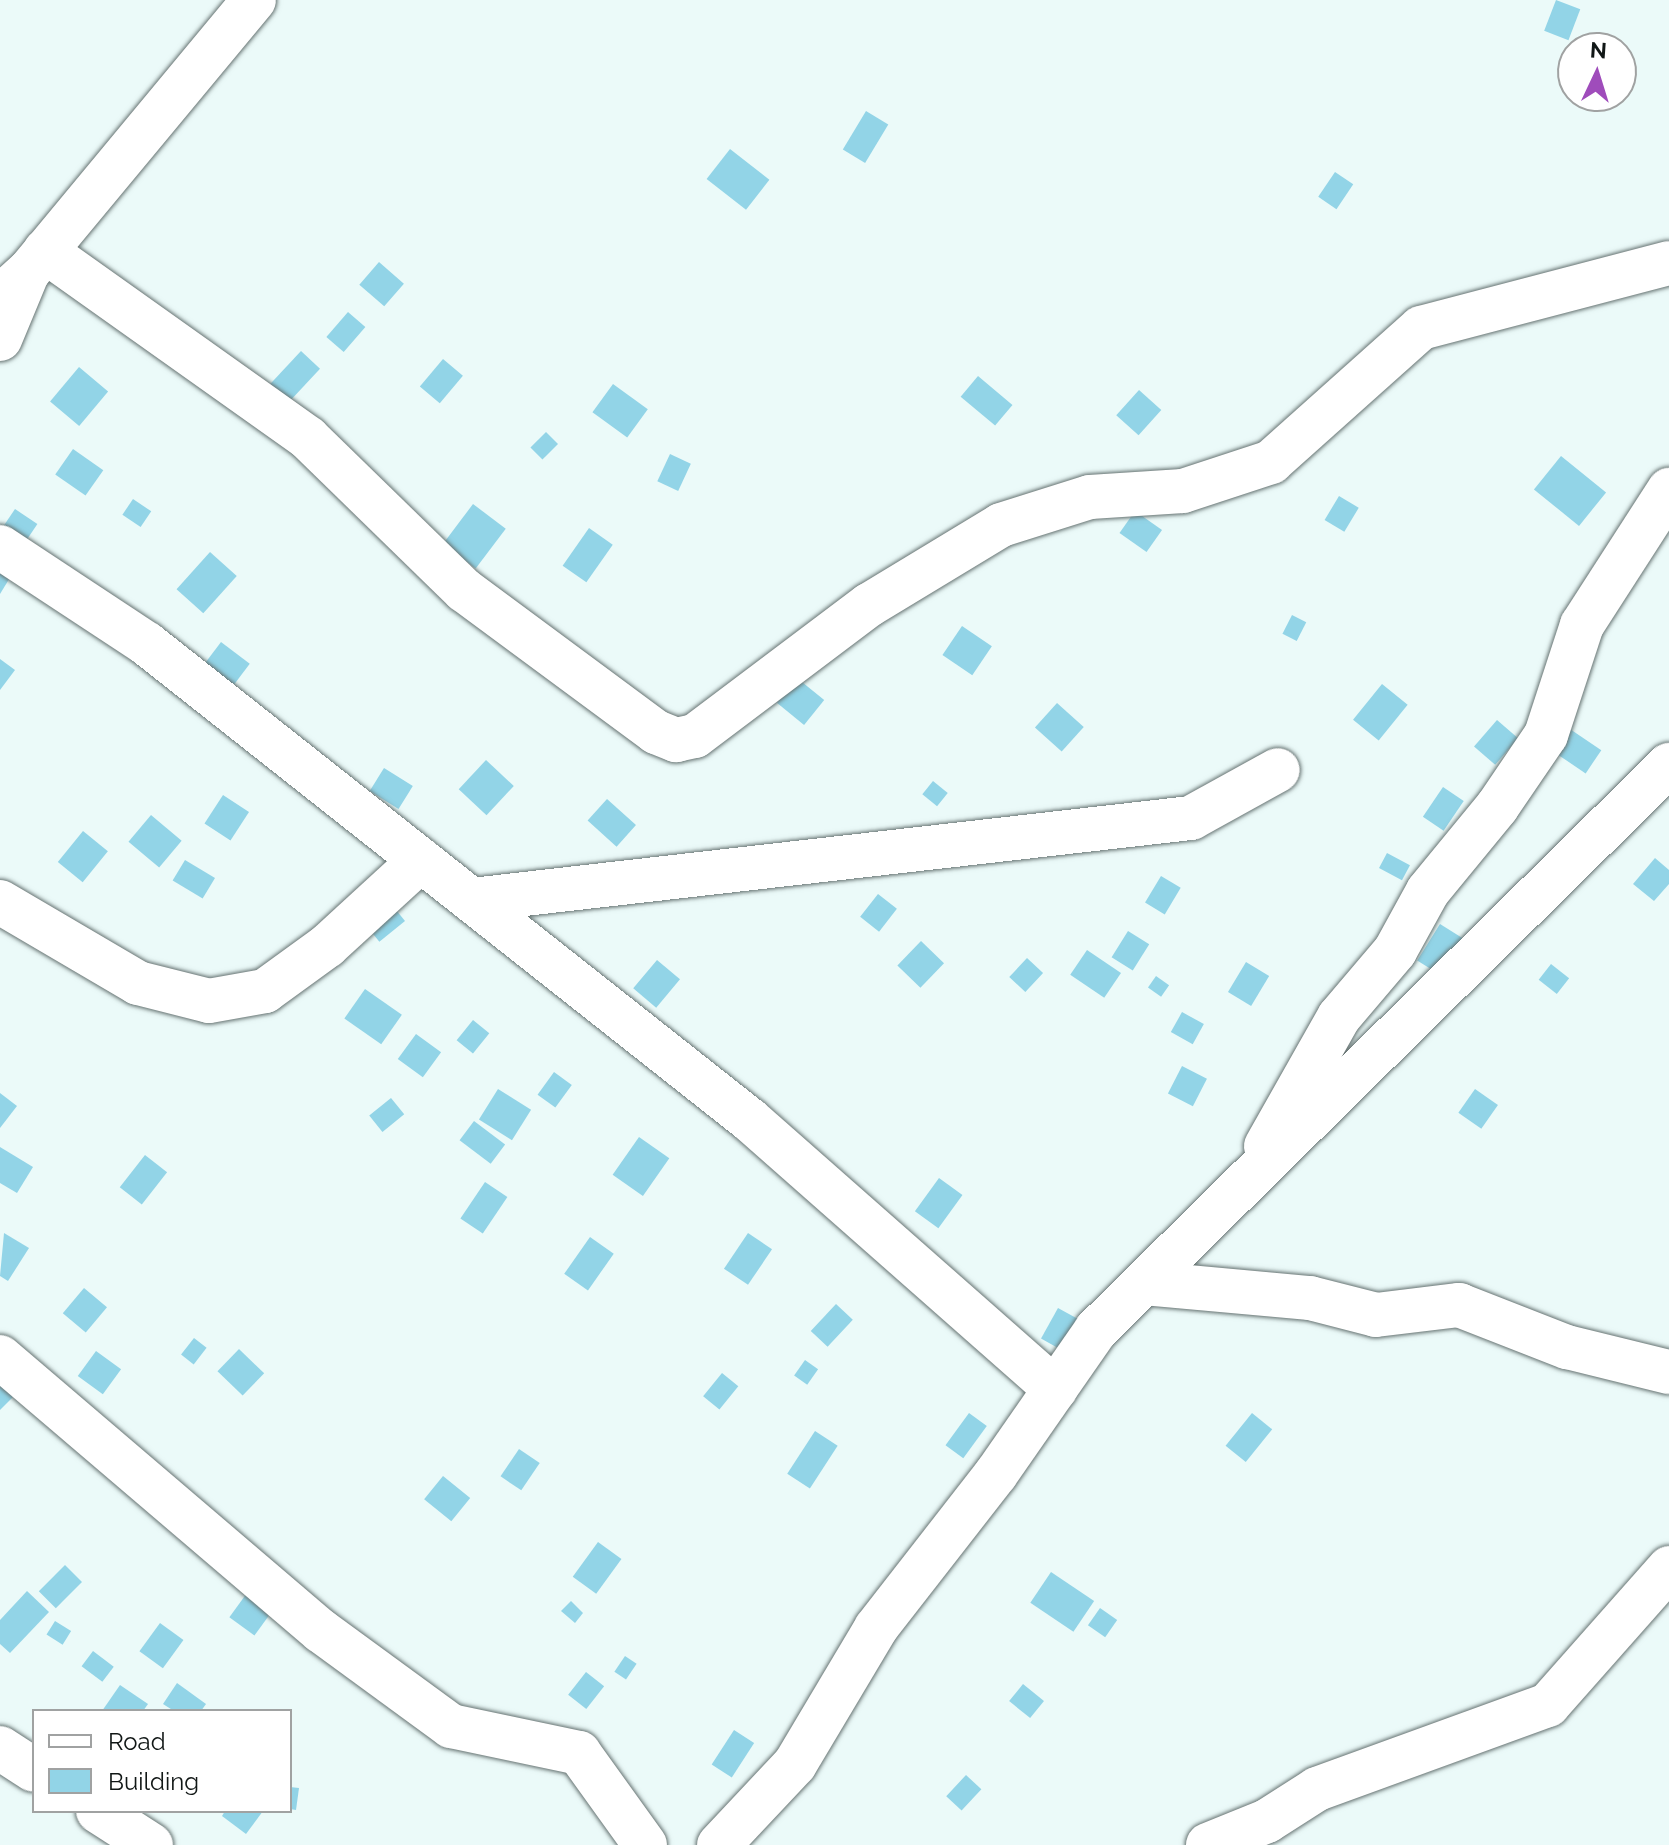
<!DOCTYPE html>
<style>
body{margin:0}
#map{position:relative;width:1669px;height:1845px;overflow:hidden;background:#ebfaf9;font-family:Raleway,sans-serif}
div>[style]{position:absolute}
.building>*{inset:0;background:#92d4e7;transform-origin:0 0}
.roads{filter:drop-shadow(0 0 2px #667372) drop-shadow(0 0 2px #667372)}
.minor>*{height:44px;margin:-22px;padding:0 22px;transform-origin:22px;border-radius:22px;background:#fff}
span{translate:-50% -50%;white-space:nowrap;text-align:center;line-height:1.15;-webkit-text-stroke:8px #fff;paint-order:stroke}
.legend{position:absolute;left:32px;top:1709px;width:260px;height:104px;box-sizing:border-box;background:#fff;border:2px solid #a0a2a2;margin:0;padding:10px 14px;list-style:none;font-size:24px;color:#111716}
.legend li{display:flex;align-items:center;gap:16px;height:40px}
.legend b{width:40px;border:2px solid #a0a2a2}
.north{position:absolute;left:1557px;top:32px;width:80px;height:80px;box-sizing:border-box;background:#fff;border:2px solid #a0a2a2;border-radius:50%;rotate:4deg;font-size:22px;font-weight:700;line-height:32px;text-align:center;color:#111716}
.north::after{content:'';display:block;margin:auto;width:28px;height:36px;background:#9f4cbb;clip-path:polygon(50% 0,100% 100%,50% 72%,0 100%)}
</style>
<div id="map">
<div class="building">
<div style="left:1556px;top:0;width:26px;height:33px;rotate:21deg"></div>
<div style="left:866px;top:111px;width:26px;height:45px;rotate:31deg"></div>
<div style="left:730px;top:149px;width:50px;height:38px;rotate:38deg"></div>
<div style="left:1335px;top:172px;width:22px;height:30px;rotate:34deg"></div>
<div style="left:379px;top:262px;width:33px;height:30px;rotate:41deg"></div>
<div style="left:348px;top:312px;width:23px;height:33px;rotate:41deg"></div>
<div style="left:301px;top:351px;width:26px;height:52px;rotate:43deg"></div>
<div style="left:443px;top:359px;width:26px;height:36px;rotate:40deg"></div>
<div style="left:79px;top:367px;width:38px;height:45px;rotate:40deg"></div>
<div style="left:978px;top:376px;width:45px;height:27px;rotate:40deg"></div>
<div style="left:613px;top:384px;width:43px;height:35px;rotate:36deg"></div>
<div style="left:1139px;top:390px;width:30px;height:34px;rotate:42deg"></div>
<div style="left:546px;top:432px;width:17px;height:22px;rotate:45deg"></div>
<div style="left:73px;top:449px;width:37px;height:31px;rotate:35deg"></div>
<div style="left:670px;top:454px;width:23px;height:30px;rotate:25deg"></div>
<div style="left:1561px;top:456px;width:58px;height:43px;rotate:39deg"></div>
<div style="left:1339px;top:496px;width:23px;height:28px;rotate:31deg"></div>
<div style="left:133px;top:499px;width:22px;height:19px;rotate:34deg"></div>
<div style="left:473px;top:504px;width:41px;height:50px;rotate:37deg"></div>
<div style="left:15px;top:509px;width:27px;height:25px;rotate:34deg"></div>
<div style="left:1135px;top:511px;width:33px;height:27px;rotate:35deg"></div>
<div style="left:589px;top:528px;width:29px;height:46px;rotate:35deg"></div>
<div style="left:210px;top:552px;width:36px;height:50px;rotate:42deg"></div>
<div style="clip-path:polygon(0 569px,11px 576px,0 594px)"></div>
<div style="left:1292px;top:615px;width:16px;height:21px;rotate:27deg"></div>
<div style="left:962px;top:626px;width:36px;height:35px;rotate:34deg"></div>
<div style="left:221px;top:642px;width:36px;height:36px;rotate:37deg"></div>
<div style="clip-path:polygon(0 659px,15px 670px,0 690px)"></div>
<div style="left:797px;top:678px;width:35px;height:32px;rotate:39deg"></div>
<div style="left:1382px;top:684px;width:33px;height:46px;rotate:39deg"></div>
<div style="left:1057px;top:703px;width:36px;height:33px;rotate:42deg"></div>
<div style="left:1497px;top:720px;width:28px;height:35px;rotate:41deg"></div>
<div style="left:1564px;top:725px;width:45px;height:28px;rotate:34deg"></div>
<div style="left:486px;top:760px;width:38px;height:40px;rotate:43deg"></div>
<div style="left:384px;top:768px;width:34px;height:27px;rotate:32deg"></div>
<div style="left:933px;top:781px;width:19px;height:17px;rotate:39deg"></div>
<div style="left:1443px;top:787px;width:25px;height:36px;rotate:34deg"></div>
<div style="left:223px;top:795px;width:31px;height:34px;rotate:33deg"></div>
<div style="left:607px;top:799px;width:39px;height:29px;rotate:42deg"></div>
<div style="left:151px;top:815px;width:40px;height:35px;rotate:40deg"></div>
<div style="left:83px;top:831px;width:32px;height:40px;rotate:39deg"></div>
<div style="left:1387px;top:853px;width:26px;height:17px;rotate:28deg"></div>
<div style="clip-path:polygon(1655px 858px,1669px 870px,1669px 884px,1654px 901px,1633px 884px)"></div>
<div style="left:185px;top:860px;width:35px;height:24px;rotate:31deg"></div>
<div style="left:1161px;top:876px;width:23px;height:31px;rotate:31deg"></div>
<div style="left:878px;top:894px;width:24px;height:29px;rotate:38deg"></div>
<div style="left:388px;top:900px;width:27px;height:33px;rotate:51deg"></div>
<div style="left:1440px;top:924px;width:32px;height:43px;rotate:32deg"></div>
<div style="left:1128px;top:931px;width:25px;height:31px;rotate:32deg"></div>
<div style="left:921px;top:941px;width:32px;height:34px;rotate:44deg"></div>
<div style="left:1087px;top:950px;width:41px;height:30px;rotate:34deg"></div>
<div style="left:1027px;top:958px;width:22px;height:26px;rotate:43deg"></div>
<div style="left:657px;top:960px;width:30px;height:37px;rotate:40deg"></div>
<div style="left:1246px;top:962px;width:27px;height:35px;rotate:31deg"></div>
<div style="left:1551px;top:964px;width:23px;height:20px;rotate:38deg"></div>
<div style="left:1156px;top:976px;width:16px;height:14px;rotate:35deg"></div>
<div style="left:365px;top:989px;width:45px;height:36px;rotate:35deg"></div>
<div style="left:1182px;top:1012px;width:25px;height:23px;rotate:29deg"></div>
<div style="left:473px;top:1020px;width:21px;height:26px;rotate:39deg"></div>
<div style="left:416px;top:1034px;width:31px;height:31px;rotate:36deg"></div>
<div style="left:1182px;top:1066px;width:28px;height:31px;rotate:27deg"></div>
<div style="left:554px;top:1072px;width:22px;height:28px;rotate:36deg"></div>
<div style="left:498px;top:1089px;width:39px;height:36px;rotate:32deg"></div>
<div style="left:1475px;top:1089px;width:28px;height:29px;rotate:35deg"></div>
<div style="clip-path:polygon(0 1093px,17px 1106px,0 1128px)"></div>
<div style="left:391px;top:1098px;width:21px;height:28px;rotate:51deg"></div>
<div style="left:474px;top:1121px;width:39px;height:24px;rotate:37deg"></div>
<div style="left:639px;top:1137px;width:37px;height:46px;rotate:35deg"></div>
<div style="clip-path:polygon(0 1147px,33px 1167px,17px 1193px,0 1183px)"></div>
<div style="left:145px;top:1155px;width:28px;height:41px;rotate:38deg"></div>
<div style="left:939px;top:1178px;width:29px;height:41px;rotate:36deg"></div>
<div style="left:485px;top:1182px;width:27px;height:44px;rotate:34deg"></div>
<div style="clip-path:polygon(4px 1233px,29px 1248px,8px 1281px,0 1276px)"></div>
<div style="left:748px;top:1233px;width:29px;height:43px;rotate:34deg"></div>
<div style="left:590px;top:1237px;width:29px;height:45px;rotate:35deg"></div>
<div style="left:84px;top:1288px;width:30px;height:33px;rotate:40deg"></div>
<div style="left:836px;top:1304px;width:23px;height:37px;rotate:43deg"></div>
<div style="left:1058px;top:1308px;width:26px;height:35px;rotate:29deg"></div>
<div style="left:194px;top:1338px;width:16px;height:21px;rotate:38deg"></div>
<div style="left:239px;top:1349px;width:35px;height:31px;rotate:44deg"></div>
<div style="left:96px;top:1351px;width:31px;height:31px;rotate:36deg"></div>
<div style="left:805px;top:1360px;width:16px;height:19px;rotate:35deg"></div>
<div style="left:722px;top:1373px;width:21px;height:30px;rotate:39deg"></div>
<div style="clip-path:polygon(0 1378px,16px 1394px,0 1410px)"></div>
<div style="left:969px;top:1413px;width:22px;height:40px;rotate:36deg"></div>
<div style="left:1252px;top:1413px;width:26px;height:42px;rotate:39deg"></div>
<div style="left:815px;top:1431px;width:27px;height:51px;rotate:33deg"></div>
<div style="left:519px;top:1449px;width:25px;height:33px;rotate:34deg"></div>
<div style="left:443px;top:1476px;width:35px;height:30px;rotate:39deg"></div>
<div style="left:598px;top:1542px;width:29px;height:43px;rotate:36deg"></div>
<div style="left:65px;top:1565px;width:24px;height:37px;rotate:45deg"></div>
<div style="left:1051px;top:1572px;width:52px;height:37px;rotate:34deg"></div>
<div style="clip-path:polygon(27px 1591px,49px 1612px,10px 1653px,0 1644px,0 1620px)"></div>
<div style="left:247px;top:1593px;width:31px;height:30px;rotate:36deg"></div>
<div style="clip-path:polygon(571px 1601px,583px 1613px,575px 1623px,561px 1611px)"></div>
<div style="left:1100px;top:1608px;width:21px;height:21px;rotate:35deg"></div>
<div style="left:55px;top:1621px;width:19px;height:16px;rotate:32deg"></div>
<div style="left:160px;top:1623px;width:29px;height:35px;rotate:36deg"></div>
<div style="left:93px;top:1651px;width:26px;height:19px;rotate:37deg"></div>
<div style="left:625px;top:1656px;width:14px;height:19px;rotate:34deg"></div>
<div style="left:586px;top:1672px;width:23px;height:29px;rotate:38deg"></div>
<div style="clip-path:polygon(177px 1683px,206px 1704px,201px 1711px,174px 1711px,163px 1704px)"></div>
<div style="left:1023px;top:1684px;width:27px;height:22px;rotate:39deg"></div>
<div style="clip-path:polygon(120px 1685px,148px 1704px,143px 1711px,102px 1711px)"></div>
<div style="left:734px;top:1730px;width:24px;height:41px;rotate:33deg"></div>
<div style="left:966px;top:1775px;width:21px;height:29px;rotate:43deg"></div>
<div style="clip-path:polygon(290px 1787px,299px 1788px,296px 1810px,290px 1809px)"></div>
<div style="clip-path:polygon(225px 1811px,263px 1811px,246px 1834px,222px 1816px)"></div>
</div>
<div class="roads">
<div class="minor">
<div style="left:45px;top:251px;width:323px;rotate:35.4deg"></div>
<div style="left:308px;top:438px;width:218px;rotate:44.3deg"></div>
<div style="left:464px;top:590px;width:239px;rotate:36.5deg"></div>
<div style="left:656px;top:732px;width:22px;rotate:22deg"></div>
<div style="left:676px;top:740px;width:19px;rotate:-12deg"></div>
<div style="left:695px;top:736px;width:218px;rotate:-37deg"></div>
<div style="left:869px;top:605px;width:154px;rotate:-31.2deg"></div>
<div style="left:1001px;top:525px;width:93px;rotate:-17.5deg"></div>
<div style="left:1090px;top:497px;width:93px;rotate:-3.7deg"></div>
<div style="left:1183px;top:491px;width:93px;rotate:-18.2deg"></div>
<div style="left:1271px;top:462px;width:201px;rotate:-41.8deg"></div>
<div style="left:1421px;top:328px;width:256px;rotate:-14.7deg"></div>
<div style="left:0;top:297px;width:39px;rotate:-42deg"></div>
<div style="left:29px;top:271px;width:352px;rotate:-50.3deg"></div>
<div style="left:0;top:339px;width:70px;rotate:-67.4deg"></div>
<div style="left:0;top:547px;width:176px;rotate:33.4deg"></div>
<div style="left:147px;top:644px;width:768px;rotate:38.29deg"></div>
<div style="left:750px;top:1120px;width:407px;rotate:41.4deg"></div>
<div style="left:472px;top:900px;width:724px;rotate:-6.51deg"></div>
<div style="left:1191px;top:818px;width:99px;rotate:-28.9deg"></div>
<div style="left:0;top:902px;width:160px;rotate:30.4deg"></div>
<div style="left:138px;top:983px;width:73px;rotate:14.2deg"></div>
<div style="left:209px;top:1001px;width:57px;rotate:-10.1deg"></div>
<div style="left:265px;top:991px;width:77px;rotate:-36deg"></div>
<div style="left:327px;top:946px;width:127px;rotate:-42.5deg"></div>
<div style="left:1266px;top:1146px;width:148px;rotate:-60.5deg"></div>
<div style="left:1339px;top:1017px;width:87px;rotate:-49.7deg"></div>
<div style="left:1395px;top:951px;width:68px;rotate:-61.2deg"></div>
<div style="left:1428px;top:891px;width:109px;rotate:-50.6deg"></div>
<div style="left:1497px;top:807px;width:87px;rotate:-55.8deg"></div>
<div style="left:1546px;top:735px;width:116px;rotate:-71.9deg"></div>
<div style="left:1582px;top:625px;width:161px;rotate:-57.2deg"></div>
<div style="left:1144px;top:1283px;width:167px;rotate:5.2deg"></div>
<div style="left:1310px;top:1298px;width:68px;rotate:14.4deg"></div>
<div style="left:1376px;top:1315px;width:84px;rotate:-6.9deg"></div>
<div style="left:1459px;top:1305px;width:116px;rotate:21.3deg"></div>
<div style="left:1567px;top:1347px;width:105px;rotate:13.8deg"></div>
<div style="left:0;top:1357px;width:422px;rotate:40.5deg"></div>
<div style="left:321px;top:1631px;width:161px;rotate:36.2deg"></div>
<div style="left:451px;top:1726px;width:131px;rotate:11.9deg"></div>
<div style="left:579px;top:1753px;width:113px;rotate:54.3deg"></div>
<div style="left:0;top:1748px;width:40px;rotate:32.9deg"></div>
<div style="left:98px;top:1811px;width:63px;rotate:32.7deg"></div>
<div style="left:719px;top:1845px;width:111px;rotate:-46.8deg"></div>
<div style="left:795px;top:1764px;width:158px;rotate:-59.2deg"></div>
<div style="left:876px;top:1628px;width:195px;rotate:-52.1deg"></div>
<div style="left:996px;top:1474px;width:175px;rotate:-55.2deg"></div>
<div style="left:1096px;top:1330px;width:805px;rotate:-44.6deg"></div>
<div style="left:1208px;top:1845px;width:64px;rotate:-22.1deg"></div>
<div style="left:1267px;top:1821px;width:59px;rotate:-32.6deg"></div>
<div style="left:1317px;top:1789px;width:246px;rotate:-20deg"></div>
<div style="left:1548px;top:1705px;width:183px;rotate:-48.5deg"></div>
</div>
</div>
<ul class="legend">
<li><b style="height:10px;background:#fff"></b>Road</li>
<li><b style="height:22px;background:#92d4e7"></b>Building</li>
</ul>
<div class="north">N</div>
</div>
